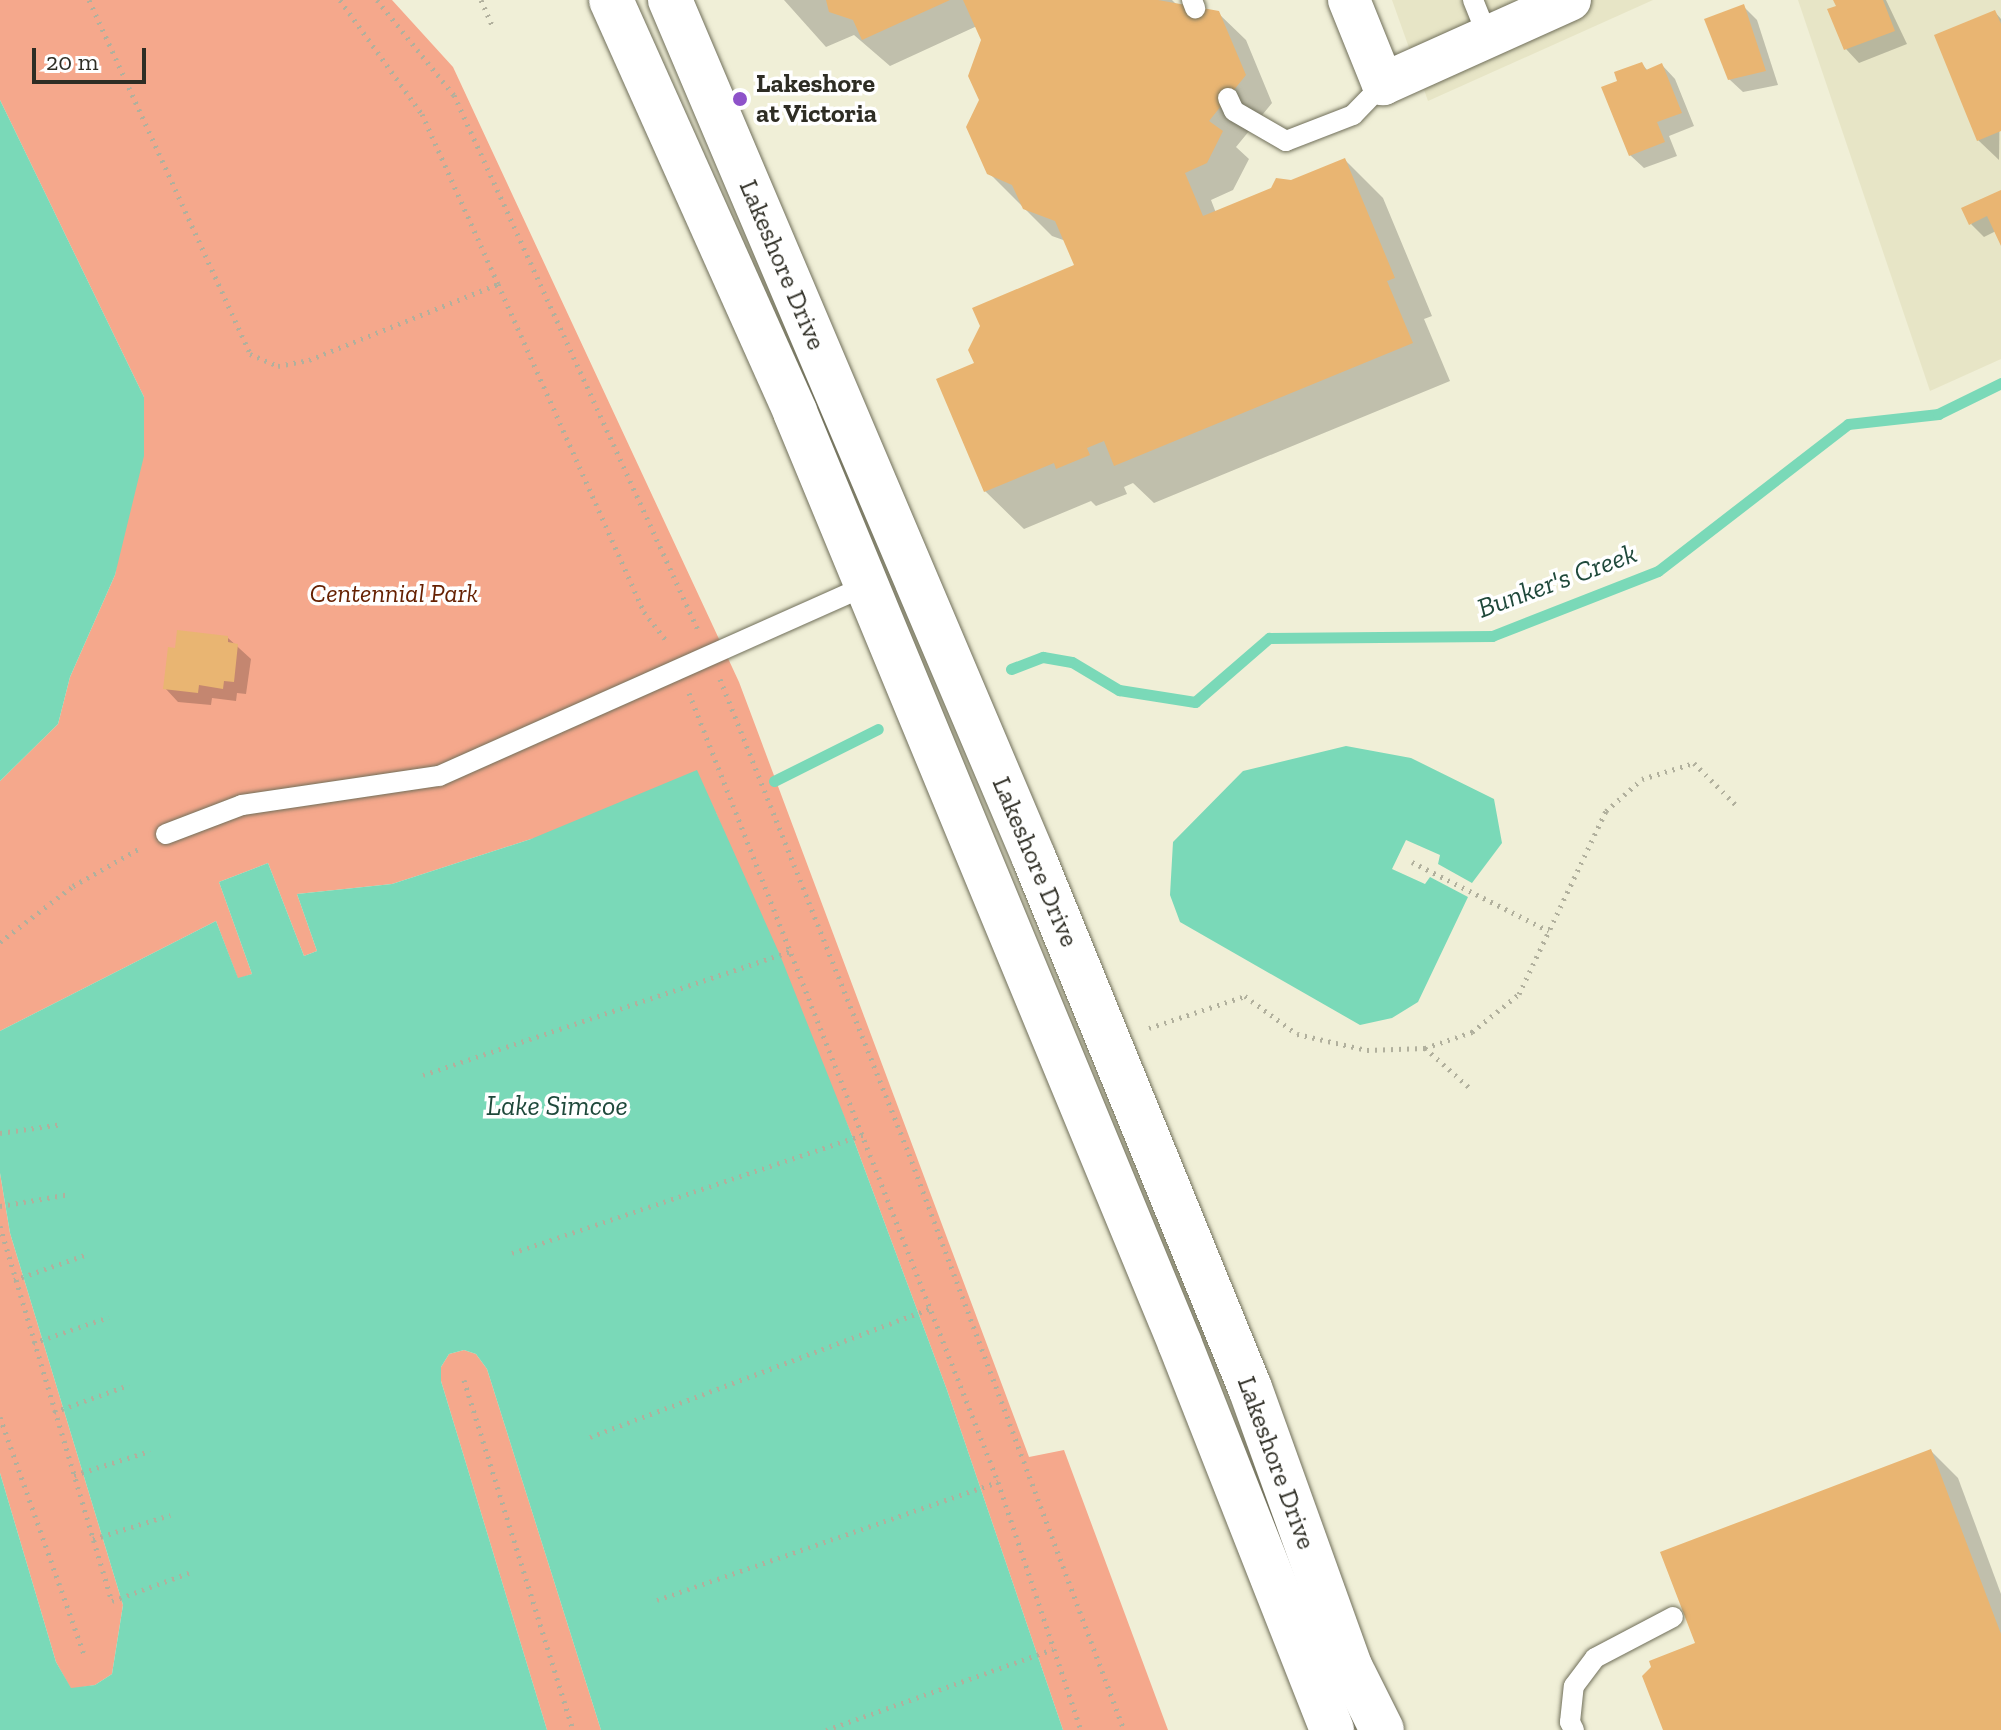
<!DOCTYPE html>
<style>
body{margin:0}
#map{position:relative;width:2001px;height:1730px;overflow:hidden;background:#f0efd7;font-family:"Zilla Slab",serif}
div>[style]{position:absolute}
.built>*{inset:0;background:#e7e5c6}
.green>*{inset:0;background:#f5a88c}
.water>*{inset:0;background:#7ad9b8}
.shadow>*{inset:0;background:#0003}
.stream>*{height:11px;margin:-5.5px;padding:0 5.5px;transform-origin:5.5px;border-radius:5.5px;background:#7ad9b8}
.building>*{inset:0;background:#e9b572}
.path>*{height:5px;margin-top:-2.5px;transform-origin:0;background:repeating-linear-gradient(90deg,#b1b09d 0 2px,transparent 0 8px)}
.roads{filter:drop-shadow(0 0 2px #706f5a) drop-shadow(0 0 2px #706f5a)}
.service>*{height:20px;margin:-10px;padding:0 10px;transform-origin:10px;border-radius:10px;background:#fff}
.minor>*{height:42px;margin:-21px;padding:0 21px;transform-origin:21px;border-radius:21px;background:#fff}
.secondary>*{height:44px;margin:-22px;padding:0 22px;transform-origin:22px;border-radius:22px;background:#fff}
.dots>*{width:22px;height:22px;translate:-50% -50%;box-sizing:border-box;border:4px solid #fff;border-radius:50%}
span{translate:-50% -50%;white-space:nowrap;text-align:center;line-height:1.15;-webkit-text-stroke:7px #fff;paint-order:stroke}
.poi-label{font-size:26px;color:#2e2d24;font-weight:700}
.left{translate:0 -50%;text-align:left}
.street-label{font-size:26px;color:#2e2d24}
.park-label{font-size:26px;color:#662102;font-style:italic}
.water-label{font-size:28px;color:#1f493b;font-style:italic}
.scale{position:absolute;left:32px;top:48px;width:114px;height:36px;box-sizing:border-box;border:4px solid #2e2d24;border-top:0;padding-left:10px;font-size:24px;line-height:28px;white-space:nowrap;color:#2e2d24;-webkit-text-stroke:6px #fff;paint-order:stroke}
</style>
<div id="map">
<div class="built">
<div style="clip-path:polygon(1392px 0,1653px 0,1428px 101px)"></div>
<div style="clip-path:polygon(1798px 0,2001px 0,2001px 359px,1930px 391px)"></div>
</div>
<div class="green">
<div style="clip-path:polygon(0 0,392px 0,453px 67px,739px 682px,1029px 1457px,1064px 1450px,1168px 1730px,1063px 1730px,947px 1390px,853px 1138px,716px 813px,531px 839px,392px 884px,297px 894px,317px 951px,304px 956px,268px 863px,219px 882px,252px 974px,238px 979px,216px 921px,0 1031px,0 781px,58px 724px,70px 677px,115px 575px,144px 397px,0 100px)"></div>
<div style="clip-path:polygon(0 1173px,10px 1233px,123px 1605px,112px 1674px,95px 1685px,71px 1689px,56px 1662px,0 1473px)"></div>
<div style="clip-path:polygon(464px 1350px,476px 1354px,487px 1369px,601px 1730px,547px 1730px,441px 1381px,441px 1367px,449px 1354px)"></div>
</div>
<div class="water">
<div style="clip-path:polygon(0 100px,144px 397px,144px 456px,115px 575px,70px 677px,58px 724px,0 781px)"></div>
<div style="clip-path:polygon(1346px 746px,1411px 758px,1494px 799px,1502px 843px,1472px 883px,1438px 864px,1440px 855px,1406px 840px,1392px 869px,1425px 884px,1430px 877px,1468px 897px,1418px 1002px,1392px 1018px,1360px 1025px,1180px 922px,1170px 895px,1173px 842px,1243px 771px)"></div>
<div style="clip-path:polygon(697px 770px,780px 955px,853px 1138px,947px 1390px,1063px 1730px,601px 1730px,487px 1369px,476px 1354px,464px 1350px,449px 1354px,441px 1367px,441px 1381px,547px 1730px,0 1730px,0 1473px,56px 1662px,71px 1688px,95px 1685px,112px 1674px,123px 1605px,10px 1233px,0 1173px,0 1031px,216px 921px,238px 978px,252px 974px,219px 882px,268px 863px,304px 956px,317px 951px,297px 894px,392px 884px,531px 839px)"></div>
</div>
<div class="shadow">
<div style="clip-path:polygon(784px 0,1172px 0,1180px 8px,1218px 13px,1246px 40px,1272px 103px,1236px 147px,1249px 159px,1233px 190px,1211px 200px,1216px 213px,1345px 160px,1383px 198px,1432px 316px,1424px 319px,1450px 381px,1154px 503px,1133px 483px,1124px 487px,1127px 494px,1096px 506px,1091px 501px,1024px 529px,985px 491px,976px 364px,1077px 266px,1066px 241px,1052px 236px,989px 173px,983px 39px,977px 26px,890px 66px,854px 35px,826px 47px)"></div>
<div style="clip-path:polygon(1836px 0,1886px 0,1907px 44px,1859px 63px,1846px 49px)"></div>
<div style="clip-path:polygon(1743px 6px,1757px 20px,1778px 85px,1743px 92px,1729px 79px)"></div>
<div style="clip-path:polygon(1995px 12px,2001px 19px,1999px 160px,1978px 140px)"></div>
<div style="clip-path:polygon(1642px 64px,1648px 71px,1662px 65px,1675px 79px,1694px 126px,1669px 136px,1677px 156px,1644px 168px,1630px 155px,1620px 82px)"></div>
<div style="clip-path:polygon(2001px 192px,2001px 241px,1996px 231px,1984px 237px,1971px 224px)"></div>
<div style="clip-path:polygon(228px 638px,251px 659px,246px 694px,237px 693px,236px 701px,212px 698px,211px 705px,178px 702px,165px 688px)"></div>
<div style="clip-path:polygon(1931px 1451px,1958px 1478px,2001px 1594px,2001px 1730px,1665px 1730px,1697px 1644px)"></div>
</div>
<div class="stream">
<div style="left:1011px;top:669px;width:34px;rotate:-21deg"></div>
<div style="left:1043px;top:657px;width:29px;rotate:10deg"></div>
<div style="left:1072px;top:662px;width:55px;rotate:30.8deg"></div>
<div style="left:1119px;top:690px;width:77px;rotate:9deg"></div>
<div style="left:1195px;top:702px;width:98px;rotate:-40.9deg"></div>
<div style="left:1269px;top:638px;width:223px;rotate:-0.5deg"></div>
<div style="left:1492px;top:636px;width:178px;rotate:-21.4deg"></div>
<div style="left:1658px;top:571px;width:240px;rotate:-37.7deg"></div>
<div style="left:1848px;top:424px;width:91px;rotate:-6.3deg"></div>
<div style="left:1938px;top:414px;width:70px;rotate:-26.2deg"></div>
<div style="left:774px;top:781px;width:116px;rotate:-26.6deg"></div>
</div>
<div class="building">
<div style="clip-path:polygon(826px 0,950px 0,862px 40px,853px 20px,829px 12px)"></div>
<div style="clip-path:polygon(963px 0,1158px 0,1219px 11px,1246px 75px,1209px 121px,1223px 131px,1207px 163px,1185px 173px,1203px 216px,1271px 188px,1276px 178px,1291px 180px,1345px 158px,1395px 278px,1387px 281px,1413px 343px,1114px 466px,1104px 441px,1087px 448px,1090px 455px,1056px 469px,1054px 463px,984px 492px,936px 379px,974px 363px,968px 350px,980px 326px,972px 308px,1074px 265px,1055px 221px,1023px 209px,1012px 185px,987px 174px,966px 127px,979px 100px,968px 76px,981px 40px)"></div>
<div style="clip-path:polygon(1833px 0,1883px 0,1895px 31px,1844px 50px,1827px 9px,1836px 6px)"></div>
<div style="clip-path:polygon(1744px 4px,1766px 71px,1728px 80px,1704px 19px)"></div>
<div style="clip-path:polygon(1995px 10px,2001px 24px,2001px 131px,1977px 141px,1934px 35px)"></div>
<div style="clip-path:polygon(1642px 62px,1646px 70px,1662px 63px,1682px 113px,1657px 122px,1665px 142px,1629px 156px,1601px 87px,1617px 81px,1614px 72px)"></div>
<div style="clip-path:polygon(2001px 190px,2001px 246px,1987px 216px,1969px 225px,1961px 208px)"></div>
<div style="clip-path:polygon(177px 630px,228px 636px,228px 642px,238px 644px,234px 682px,224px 681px,223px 689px,199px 685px,198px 693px,163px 689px,168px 647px,175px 648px)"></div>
<div style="clip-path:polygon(1931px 1449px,2001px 1634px,2001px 1730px,1663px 1730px,1642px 1676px,1651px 1667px,1649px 1661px,1695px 1643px,1660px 1552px)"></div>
</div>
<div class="path">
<div style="left:89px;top:0;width:389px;rotate:65.5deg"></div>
<div style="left:250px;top:354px;width:30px;rotate:23deg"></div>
<div style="left:278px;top:366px;width:32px;rotate:-11deg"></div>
<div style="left:309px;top:360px;width:204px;rotate:-21.9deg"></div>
<div style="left:498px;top:284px;width:359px;rotate:66deg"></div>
<div style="left:644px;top:612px;width:39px;rotate:52deg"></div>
<div style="left:340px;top:0;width:140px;rotate:54.3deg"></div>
<div style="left:422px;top:114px;width:186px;rotate:65.9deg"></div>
<div style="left:377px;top:0;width:122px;rotate:51deg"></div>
<div style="left:454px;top:95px;width:588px;rotate:65.48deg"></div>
<div style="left:481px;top:0;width:27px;rotate:66deg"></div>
<div style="left:720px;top:679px;width:511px;rotate:68.3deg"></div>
<div style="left:909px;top:1154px;width:615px;rotate:69.53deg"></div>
<div style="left:689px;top:693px;width:847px;rotate:68.61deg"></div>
<div style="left:998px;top:1482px;width:262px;rotate:71.5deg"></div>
<div style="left:1412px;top:862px;width:153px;rotate:26.7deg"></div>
<div style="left:0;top:942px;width:92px;rotate:-37.5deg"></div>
<div style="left:73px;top:886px;width:79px;rotate:-29.5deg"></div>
<div style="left:1149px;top:1028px;width:101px;rotate:-18.4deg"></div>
<div style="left:1245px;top:996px;width:64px;rotate:36.2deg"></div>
<div style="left:1297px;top:1034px;width:72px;rotate:12.9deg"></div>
<div style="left:1367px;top:1050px;width:58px;rotate:-2deg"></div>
<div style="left:1425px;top:1048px;width:50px;rotate:-18.8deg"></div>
<div style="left:1472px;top:1032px;width:60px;rotate:-39deg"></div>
<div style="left:1519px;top:994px;width:203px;rotate:-64.6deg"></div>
<div style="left:1606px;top:811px;width:48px;rotate:-41.6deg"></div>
<div style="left:1642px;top:779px;width:54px;rotate:-17.1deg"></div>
<div style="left:1694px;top:763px;width:64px;rotate:45deg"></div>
<div style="left:1425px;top:1048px;width:62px;rotate:41.7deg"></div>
<div style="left:423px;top:1075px;width:388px;rotate:-18.6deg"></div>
<div style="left:0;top:1133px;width:63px;rotate:-8.3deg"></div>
<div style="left:0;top:1206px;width:71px;rotate:-9.7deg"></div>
<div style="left:0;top:1226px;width:391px;rotate:73.4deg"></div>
<div style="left:112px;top:1601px;width:82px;rotate:-20deg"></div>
<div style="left:512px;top:1253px;width:370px;rotate:-18.6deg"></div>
<div style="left:14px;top:1280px;width:75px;rotate:-19.4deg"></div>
<div style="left:33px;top:1343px;width:80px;rotate:-18.9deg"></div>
<div style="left:464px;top:1380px;width:367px;rotate:72.7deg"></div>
<div style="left:54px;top:1412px;width:80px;rotate:-19.8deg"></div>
<div style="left:0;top:1417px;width:255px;rotate:70.5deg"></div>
<div style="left:590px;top:1437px;width:366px;rotate:-20.7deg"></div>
<div style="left:74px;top:1475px;width:80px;rotate:-17.5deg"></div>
<div style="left:93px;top:1539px;width:81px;rotate:-17.3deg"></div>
<div style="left:657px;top:1600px;width:361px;rotate:-19.1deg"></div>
<div style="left:826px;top:1730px;width:241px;rotate:-19.6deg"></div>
</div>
<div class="roads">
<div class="service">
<div style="left:1192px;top:0;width:9px;rotate:69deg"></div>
<div style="left:1473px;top:0;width:37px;rotate:68deg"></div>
<div style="left:1228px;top:98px;width:14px;rotate:65deg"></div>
<div style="left:1234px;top:111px;width:60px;rotate:30deg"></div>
<div style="left:1286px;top:141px;width:72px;rotate:-21.2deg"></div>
<div style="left:1353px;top:115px;width:43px;rotate:-45.9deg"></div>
<div style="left:166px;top:834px;width:81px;rotate:-20.9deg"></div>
<div style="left:242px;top:805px;width:199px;rotate:-8.4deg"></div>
<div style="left:439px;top:776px;width:467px;rotate:-24deg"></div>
<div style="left:1574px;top:1730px;width:9px;rotate:-117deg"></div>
<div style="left:1570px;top:1722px;width:36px;rotate:-84deg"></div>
<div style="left:1574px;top:1686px;width:35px;rotate:-53deg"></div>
<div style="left:1595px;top:1658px;width:88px;rotate:-27.7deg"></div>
</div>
<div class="minor">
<div style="left:1349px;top:0;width:91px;rotate:68deg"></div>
<div style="left:1383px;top:84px;width:205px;rotate:-24.2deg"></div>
</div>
<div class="secondary">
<div style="left:611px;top:0;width:451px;rotate:65.9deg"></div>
<div style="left:795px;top:412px;width:1008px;rotate:67.55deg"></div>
<div style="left:1180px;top:1344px;width:415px;rotate:68.5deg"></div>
<div style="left:670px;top:0;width:932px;rotate:67.01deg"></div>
<div style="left:1034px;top:858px;width:572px;rotate:67.83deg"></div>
<div style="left:1250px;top:1388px;width:298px;rotate:70.2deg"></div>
<div style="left:1351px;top:1668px;width:69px;rotate:63.4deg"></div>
</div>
</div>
<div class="dots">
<div style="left:740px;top:99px;background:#8e52c9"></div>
</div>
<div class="poi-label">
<span class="left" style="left:756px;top:99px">Lakeshore<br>at Victoria</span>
</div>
<div class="street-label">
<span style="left:782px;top:265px;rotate:67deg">Lakeshore Drive</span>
<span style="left:1035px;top:862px;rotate:67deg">Lakeshore Drive</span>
<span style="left:1276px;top:1463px;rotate:70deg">Lakeshore Drive</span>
</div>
<div class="park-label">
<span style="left:394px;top:594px">Centennial Park</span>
</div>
<div class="water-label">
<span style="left:1557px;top:581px;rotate:-20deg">Bunker's Creek</span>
<span style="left:557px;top:1106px">Lake Simcoe</span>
</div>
<div class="scale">20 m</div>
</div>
